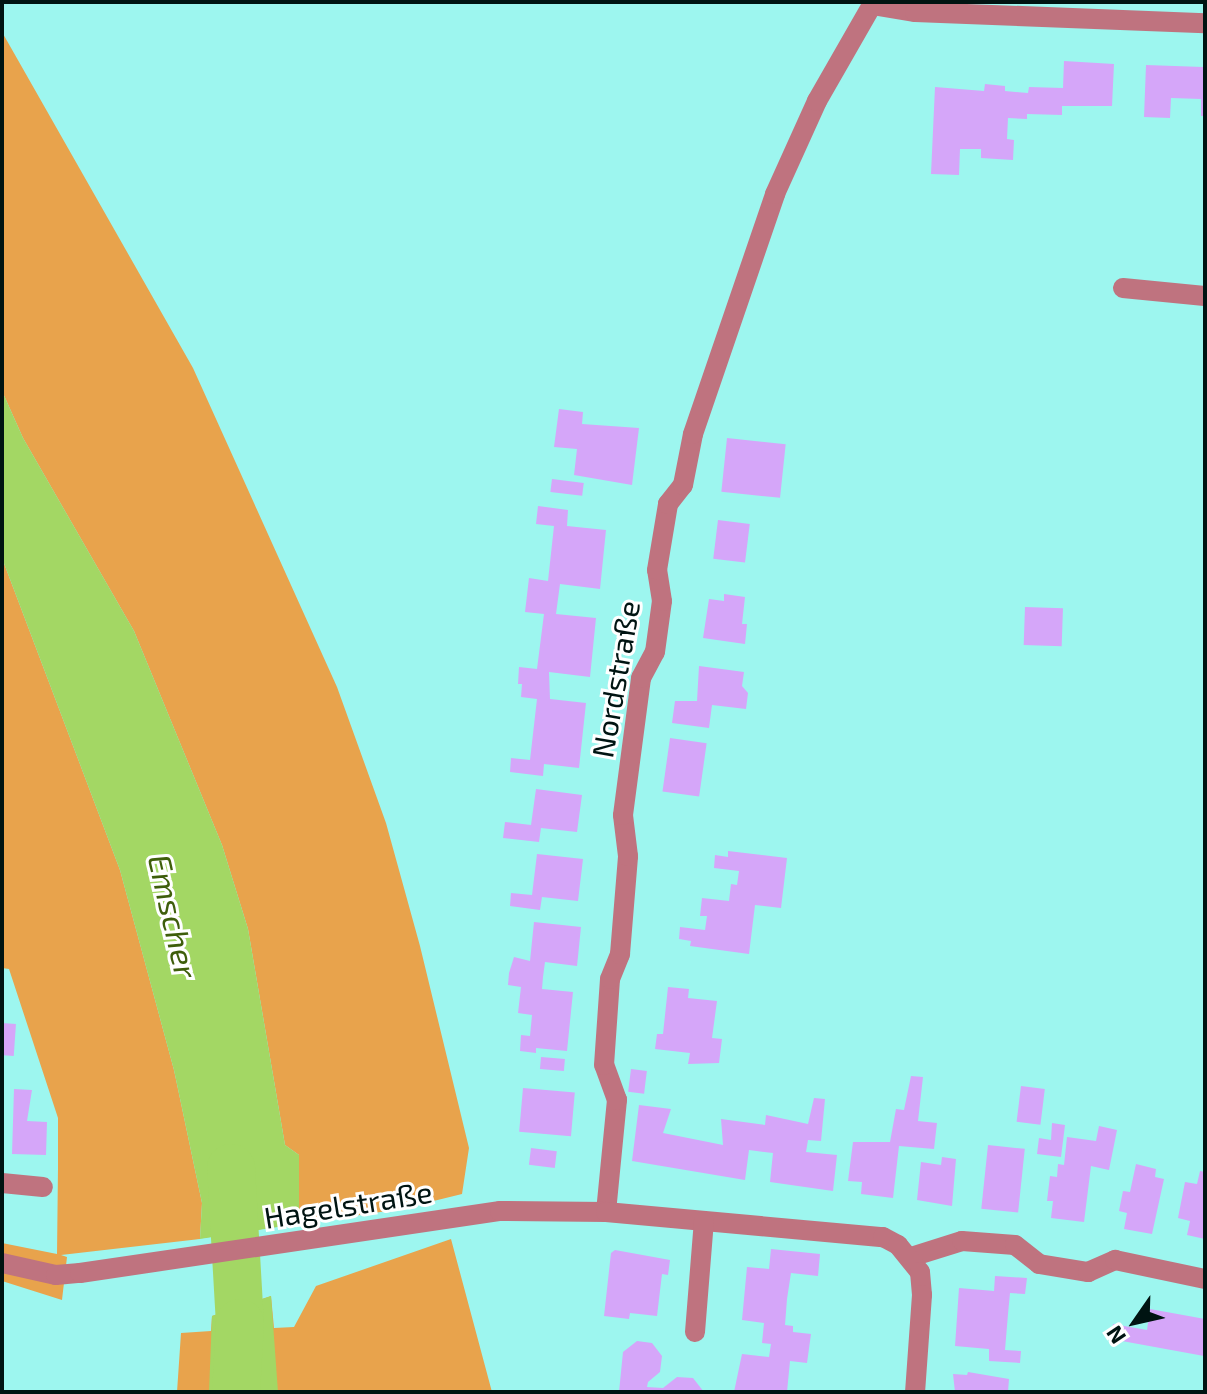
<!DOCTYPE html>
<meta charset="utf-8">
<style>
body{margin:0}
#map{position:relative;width:1207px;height:1394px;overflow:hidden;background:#9df6ef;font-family:"Exo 2",sans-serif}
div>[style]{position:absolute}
.green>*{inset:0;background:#e8a34c}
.water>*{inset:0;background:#a3d764}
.pier>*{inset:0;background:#9df6ef}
.river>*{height:48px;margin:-24px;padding:0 24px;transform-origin:24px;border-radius:24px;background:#a3d764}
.building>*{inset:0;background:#d5a6f9;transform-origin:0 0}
.minor>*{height:20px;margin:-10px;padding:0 10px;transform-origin:10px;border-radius:10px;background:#bf737f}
span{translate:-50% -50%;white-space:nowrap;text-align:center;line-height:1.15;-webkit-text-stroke:6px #fff;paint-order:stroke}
.street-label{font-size:30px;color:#001412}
.water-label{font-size:32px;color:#3e5e0b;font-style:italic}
.frame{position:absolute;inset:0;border:4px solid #001412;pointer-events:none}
.north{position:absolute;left:1095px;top:1282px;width:80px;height:80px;-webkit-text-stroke:6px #fff;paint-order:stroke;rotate:236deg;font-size:22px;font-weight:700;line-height:32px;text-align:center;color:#001412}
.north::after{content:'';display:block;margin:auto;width:28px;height:36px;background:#001412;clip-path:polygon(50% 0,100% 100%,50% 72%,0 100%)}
</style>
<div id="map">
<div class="green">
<div style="clip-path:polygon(2px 32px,193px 368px,337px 687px,386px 823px,420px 946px,469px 1148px,462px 1194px,401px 1209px,299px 1224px,299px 1155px,285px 1145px,248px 929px,222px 845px,134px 631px,23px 438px,2px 391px)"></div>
<div style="clip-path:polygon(2px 558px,120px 870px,174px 1070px,202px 1203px,200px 1239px,61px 1255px,67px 1257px,62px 1300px,2px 1281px,2px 1243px,57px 1254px,58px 1167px,58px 1118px,9px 969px,2px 968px)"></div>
<div style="clip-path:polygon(451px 1239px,492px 1392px,177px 1392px,181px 1333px,211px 1331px,212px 1316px,271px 1296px,274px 1328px,294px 1327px,316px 1286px)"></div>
</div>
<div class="water">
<div style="clip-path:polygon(2px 391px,23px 438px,134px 631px,222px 845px,248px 929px,285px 1145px,299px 1155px,299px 1224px,200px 1239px,202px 1203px,174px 1070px,120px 870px,2px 558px)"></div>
<div style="clip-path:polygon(271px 1296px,278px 1392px,209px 1392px,212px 1316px)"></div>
</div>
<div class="pier">
<div style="clip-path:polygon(299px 1224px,303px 1224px,300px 1228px,200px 1243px,196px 1240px)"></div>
</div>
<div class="river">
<div style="left:231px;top:1168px;width:155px;rotate:86.7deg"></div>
<div style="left:240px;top:1323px;width:69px;rotate:93.3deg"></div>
</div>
<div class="building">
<div style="clip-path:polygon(1064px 61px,1114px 64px,1112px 106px,1062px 106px,1062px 115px,1027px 114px,1027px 119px,1008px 118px,1007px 139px,1014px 140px,1013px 160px,981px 158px,981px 149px,960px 149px,959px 175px,931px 174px,935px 87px,984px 91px,985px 84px,1005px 86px,1005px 91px,1028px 93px,1029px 87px,1063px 88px)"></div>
<div style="clip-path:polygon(1146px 65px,1203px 67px,1205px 116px,1201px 116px,1201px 99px,1171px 98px,1170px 118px,1144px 117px)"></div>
<div style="clip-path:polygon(559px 409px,583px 412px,582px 424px,639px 428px,632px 485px,574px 475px,577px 449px,554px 447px)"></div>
<div style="left:727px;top:438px;width:59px;height:54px;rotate:6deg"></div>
<div style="left:552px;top:479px;width:32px;height:13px;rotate:7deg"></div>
<div style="clip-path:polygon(538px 506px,568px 510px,567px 526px,606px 530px,600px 589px,560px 584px,556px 614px,596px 618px,590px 677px,549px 672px,550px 699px,586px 703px,579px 768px,544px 764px,543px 776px,510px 772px,511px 758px,530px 760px,537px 699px,521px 697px,522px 684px,518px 684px,519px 667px,537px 669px,544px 614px,525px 612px,529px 578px,548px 581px,554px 526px,536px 524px)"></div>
<div style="left:718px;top:520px;width:32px;height:39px;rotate:7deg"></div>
<div style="clip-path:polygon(724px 594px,745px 597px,742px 624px,747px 624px,745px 644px,703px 638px,709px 599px,724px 601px)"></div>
<div style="left:1025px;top:607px;width:38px;height:38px;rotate:2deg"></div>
<div style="clip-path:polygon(699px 666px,744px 672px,742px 686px,748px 693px,746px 709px,712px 705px,709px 728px,672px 723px,675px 701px,697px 701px)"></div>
<div style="left:670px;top:738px;width:37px;height:54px;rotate:8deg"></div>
<div style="clip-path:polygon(536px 789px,582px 795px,577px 832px,541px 828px,539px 842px,503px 838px,505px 822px,531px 825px)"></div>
<div style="clip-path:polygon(728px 851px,787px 858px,781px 908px,755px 905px,749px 954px,690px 946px,691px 941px,679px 939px,680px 927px,705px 930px,707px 916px,700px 916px,702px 898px,729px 901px,731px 884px,737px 885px,739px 871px,714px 868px,715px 855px,728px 857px)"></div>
<div style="clip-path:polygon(537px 854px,583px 859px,578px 901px,542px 897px,540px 910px,510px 906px,511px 893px,532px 895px)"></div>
<div style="clip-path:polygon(534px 922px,581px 927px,577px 966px,545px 962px,543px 977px,542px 989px,573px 992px,567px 1051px,536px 1048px,536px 1053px,520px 1051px,521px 1035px,530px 1036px,532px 1015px,518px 1013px,521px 987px,508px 985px,509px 973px,514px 957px,530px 961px)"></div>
<div style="clip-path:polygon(668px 987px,689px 989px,688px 998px,717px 1001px,712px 1038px,722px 1039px,719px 1063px,688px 1064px,690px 1053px,655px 1049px,657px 1034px,663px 1034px)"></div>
<div style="left:2px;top:1023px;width:14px;height:32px;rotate:4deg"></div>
<div style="left:541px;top:1057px;width:24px;height:12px;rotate:5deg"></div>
<div style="left:631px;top:1069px;width:16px;height:23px;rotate:7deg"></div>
<div style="clip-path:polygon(911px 1076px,923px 1077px,918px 1121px,937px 1123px,934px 1149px,899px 1146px,893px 1198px,861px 1194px,862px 1182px,848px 1181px,853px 1142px,890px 1142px,896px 1109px,904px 1110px)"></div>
<div style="left:1021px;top:1086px;width:24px;height:36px;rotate:7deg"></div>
<div style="left:523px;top:1088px;width:52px;height:44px;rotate:5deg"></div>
<div style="clip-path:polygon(14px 1089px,32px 1090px,27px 1121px,47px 1122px,46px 1155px,12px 1154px)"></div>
<div style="clip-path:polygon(814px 1098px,825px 1099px,821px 1141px,808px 1140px,806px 1152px,837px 1155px,833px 1191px,770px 1182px,773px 1153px,749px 1150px,745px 1180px,632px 1161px,639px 1105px,671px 1109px,663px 1133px,723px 1145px,721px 1119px,765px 1125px,766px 1115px,808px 1124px)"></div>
<div style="clip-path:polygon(1052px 1123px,1065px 1125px,1061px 1157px,1037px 1154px,1039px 1138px,1051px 1140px)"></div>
<div style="clip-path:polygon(1099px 1126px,1117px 1130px,1109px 1170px,1091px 1166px,1084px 1222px,1051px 1218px,1053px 1201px,1047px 1201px,1050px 1176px,1057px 1177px,1058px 1164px,1064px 1165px,1067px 1137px,1096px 1141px)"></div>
<div style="left:988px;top:1145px;width:37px;height:64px;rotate:6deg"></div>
<div style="left:531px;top:1148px;width:26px;height:17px;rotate:7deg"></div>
<div style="clip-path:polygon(942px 1157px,956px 1159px,952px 1206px,917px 1200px,921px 1162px,941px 1165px)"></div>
<div style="clip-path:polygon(1136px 1164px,1156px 1169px,1155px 1177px,1164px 1179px,1152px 1234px,1124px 1229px,1127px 1213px,1119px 1211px,1123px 1191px,1130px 1192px)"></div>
<div style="clip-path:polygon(1200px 1171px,1205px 1172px,1205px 1239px,1187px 1235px,1190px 1221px,1178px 1218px,1185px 1182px,1197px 1184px)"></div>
<div style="clip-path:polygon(771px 1249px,820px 1254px,818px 1276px,791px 1273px,787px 1299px,785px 1325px,793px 1326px,793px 1332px,811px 1334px,807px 1363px,790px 1361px,787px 1392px,734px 1392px,742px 1354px,769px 1357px,771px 1344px,762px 1343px,764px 1323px,742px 1320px,747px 1267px,769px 1269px)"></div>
<div style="clip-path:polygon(615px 1250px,670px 1260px,668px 1275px,662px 1274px,657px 1316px,630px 1313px,629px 1319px,604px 1316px,611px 1253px)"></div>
<div style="clip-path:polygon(995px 1276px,1027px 1278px,1025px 1294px,1010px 1293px,1008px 1314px,1005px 1350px,1021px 1351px,1020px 1363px,989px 1361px,989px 1349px,955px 1346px,959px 1288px,994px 1291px)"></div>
<div style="clip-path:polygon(1150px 1309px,1205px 1319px,1204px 1356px,1111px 1339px,1113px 1324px,1147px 1330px)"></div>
<div style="clip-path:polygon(637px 1341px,652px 1343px,662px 1356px,660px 1372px,648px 1382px,647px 1387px,663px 1388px,677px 1377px,693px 1378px,704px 1392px,619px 1392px,623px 1352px)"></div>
<div style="clip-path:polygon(968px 1372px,1009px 1379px,1008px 1392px,955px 1392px,953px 1374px,967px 1375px)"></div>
</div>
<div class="minor">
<div style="left:872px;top:5px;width:44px;rotate:9.2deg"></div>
<div style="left:915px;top:12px;width:290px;rotate:2.2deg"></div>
<div style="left:1123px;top:288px;width:82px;rotate:5.6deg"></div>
<div style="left:2px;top:1183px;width:41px;rotate:5.6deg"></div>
<div style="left:606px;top:1212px;width:113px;rotate:-84.4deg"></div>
<div style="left:617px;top:1100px;width:37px;rotate:-110deg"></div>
<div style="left:604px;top:1065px;width:86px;rotate:-86deg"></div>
<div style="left:610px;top:979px;width:27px;rotate:-68deg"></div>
<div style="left:620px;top:954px;width:98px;rotate:-85.3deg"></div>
<div style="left:628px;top:856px;width:41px;rotate:-97deg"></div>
<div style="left:623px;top:815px;width:138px;rotate:-82.5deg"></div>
<div style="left:641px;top:678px;width:30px;rotate:-62deg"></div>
<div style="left:655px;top:652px;width:51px;rotate:-82.2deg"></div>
<div style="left:662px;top:601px;width:31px;rotate:-99deg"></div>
<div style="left:657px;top:570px;width:67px;rotate:-80.5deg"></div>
<div style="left:668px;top:504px;width:24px;rotate:-52deg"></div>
<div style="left:683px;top:485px;width:52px;rotate:-78.9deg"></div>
<div style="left:693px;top:434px;width:254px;rotate:-71.1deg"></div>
<div style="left:775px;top:194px;width:102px;rotate:-65.7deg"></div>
<div style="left:817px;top:101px;width:111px;rotate:-60.2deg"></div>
<div style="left:911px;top:1257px;width:53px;rotate:-17.4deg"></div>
<div style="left:962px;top:1241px;width:53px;rotate:4.3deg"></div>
<div style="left:1015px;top:1245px;width:31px;rotate:38deg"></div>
<div style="left:1039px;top:1264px;width:50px;rotate:9.3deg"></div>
<div style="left:1088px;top:1272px;width:30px;rotate:-24deg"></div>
<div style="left:1115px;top:1260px;width:92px;rotate:11.9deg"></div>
<div style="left:2px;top:1263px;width:55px;rotate:12.5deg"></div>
<div style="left:56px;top:1275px;width:24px;rotate:-5deg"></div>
<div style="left:80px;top:1273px;width:425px;rotate:-8.4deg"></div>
<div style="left:500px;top:1211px;width:106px;rotate:0.5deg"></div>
<div style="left:606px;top:1212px;width:278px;rotate:5.2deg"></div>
<div style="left:883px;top:1237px;width:17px;rotate:28deg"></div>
<div style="left:898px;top:1245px;width:35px;rotate:51deg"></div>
<div style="left:920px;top:1272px;width:23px;rotate:85deg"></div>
<div style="left:922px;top:1295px;width:97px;rotate:94.1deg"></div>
<div style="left:695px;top:1332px;width:111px;rotate:-85.4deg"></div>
</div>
<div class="street-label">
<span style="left:615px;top:679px;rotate:-80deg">Nordstraße</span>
<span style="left:348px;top:1204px;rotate:-9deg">Hagelstraße</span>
</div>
<div class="water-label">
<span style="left:174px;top:916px;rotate:77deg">Emscher</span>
</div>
<div class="frame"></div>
<div class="north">N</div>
</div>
